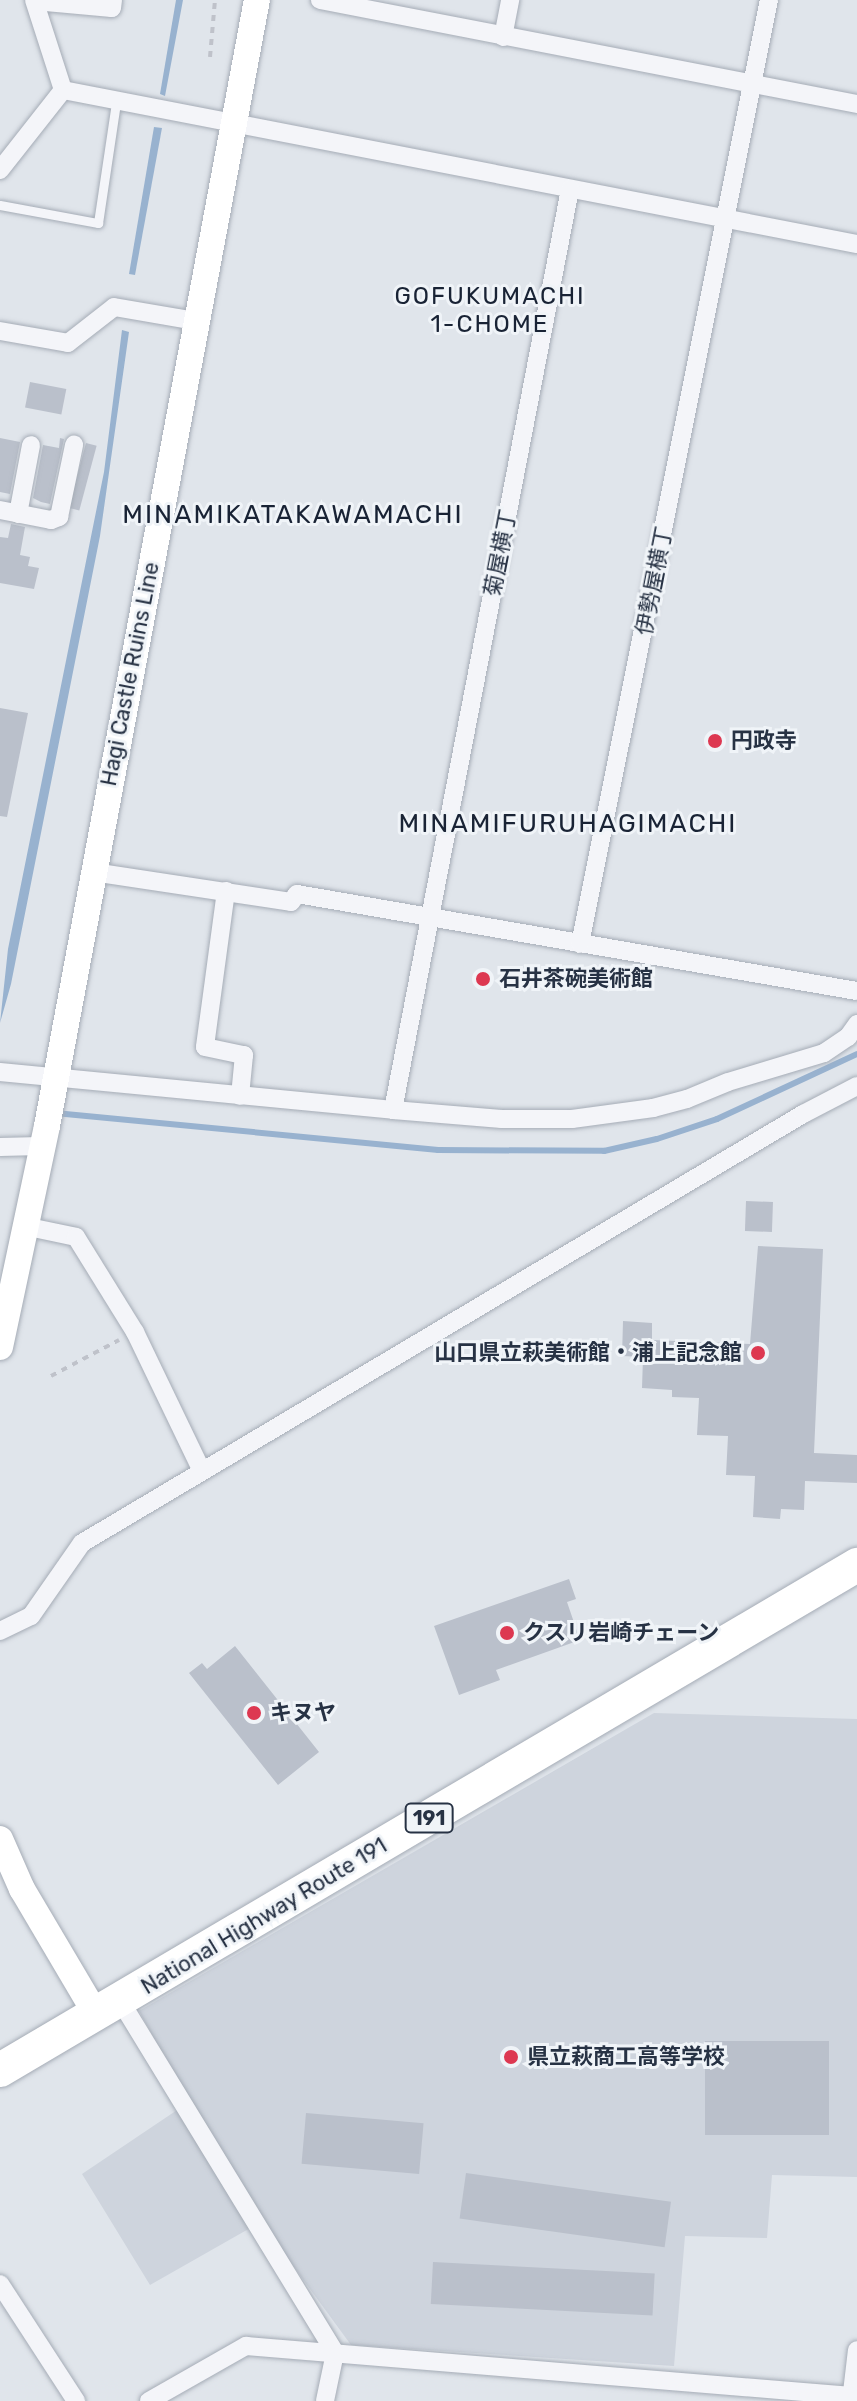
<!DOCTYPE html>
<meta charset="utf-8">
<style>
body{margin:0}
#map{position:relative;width:857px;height:2401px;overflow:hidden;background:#e0e5eb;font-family:Rubik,"Noto Sans JP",sans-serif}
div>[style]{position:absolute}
.built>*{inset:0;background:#ced4dd}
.water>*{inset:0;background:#98b2cf}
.stream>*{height:6px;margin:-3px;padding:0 3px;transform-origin:3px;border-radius:3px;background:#98b2cf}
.building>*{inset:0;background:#bac0cb;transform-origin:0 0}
.path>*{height:4px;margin-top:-2px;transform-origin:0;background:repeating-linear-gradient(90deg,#bfc2ca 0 6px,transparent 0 12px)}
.roads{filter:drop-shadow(0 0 2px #a5acb6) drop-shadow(0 0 2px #a5acb6)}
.lane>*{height:9px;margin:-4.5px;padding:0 4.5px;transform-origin:4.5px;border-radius:4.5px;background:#f4f5f9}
.street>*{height:18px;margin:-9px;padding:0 9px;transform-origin:9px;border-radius:9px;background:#f4f5f9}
.secondary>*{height:26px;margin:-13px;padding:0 13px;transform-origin:13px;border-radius:13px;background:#fff}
.highway>*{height:34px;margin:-17px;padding:0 17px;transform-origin:17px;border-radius:17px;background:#fff}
.dots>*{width:22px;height:22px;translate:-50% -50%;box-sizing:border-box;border:4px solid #f0f4f8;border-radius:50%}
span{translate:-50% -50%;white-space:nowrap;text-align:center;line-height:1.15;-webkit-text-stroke:6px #f0f4f8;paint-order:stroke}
.shield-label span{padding:2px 6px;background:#f0f4f8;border:2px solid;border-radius:6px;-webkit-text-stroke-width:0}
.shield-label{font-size:20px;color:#273244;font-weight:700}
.street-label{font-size:22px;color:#273244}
.poi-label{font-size:22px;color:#273244;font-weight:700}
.left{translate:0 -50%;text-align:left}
.right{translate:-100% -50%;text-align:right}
.neighbourhood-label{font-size:24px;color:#192335;letter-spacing:2px}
.quarter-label{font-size:26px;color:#192335;letter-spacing:2px}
</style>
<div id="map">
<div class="built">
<div style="clip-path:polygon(654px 1713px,857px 1719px,857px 2177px,772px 2175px,767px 2238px,685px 2236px,674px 2366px,351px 2345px,261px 2222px,150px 2285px,82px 2174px,189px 2102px,139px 2011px)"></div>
</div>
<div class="water">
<div style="clip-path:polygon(176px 0,183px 0,165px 96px,160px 94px)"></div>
<div style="clip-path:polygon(154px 127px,162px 128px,135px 275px,129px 274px)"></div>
<div style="clip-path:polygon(122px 330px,129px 332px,100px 536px,11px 984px,0 1023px,8px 949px,104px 472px)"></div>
</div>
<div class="stream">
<div style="left:55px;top:1113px;width:385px;rotate:5.5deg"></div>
<div style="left:438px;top:1150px;width:166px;rotate:0.3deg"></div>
<div style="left:604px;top:1151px;width:54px;rotate:-12.8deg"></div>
<div style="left:657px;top:1139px;width:63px;rotate:-18.4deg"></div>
<div style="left:717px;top:1119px;width:154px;rotate:-24.9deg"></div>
</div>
<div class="building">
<div style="left:30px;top:382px;width:37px;height:26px;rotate:11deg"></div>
<div style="clip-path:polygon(0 438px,20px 442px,10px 494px,0 492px)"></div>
<div style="clip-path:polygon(60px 438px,64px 439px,50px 504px,41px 502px,33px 498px,43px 445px,59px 448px)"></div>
<div style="left:86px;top:443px;width:11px;height:67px;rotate:15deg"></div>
<div style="clip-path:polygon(11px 524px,25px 527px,20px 555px,30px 557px,28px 566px,39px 568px,34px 589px,0 583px,0 537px,8px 538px)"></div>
<div style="clip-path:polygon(0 708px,28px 713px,7px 817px,0 816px)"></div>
<div style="left:746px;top:1201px;width:27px;height:30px;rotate:2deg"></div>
<div style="clip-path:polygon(758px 1246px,823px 1249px,814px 1453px,857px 1455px,857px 1483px,805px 1481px,804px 1510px,781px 1509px,780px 1519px,753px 1517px,755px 1476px,726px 1475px,728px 1436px,697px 1435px,699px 1398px,672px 1397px,672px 1390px,642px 1388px,643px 1357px,622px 1356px,623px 1321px,652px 1323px,652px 1340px,750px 1344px)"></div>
<div style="clip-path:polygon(569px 1579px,576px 1599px,567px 1602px,580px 1640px,496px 1670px,500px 1680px,459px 1695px,434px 1626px)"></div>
<div style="clip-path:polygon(235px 1646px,319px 1752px,278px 1785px,189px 1673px,202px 1663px,207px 1669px)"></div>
<div style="left:705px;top:2041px;width:124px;height:94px"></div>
<div style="left:306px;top:2113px;width:118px;height:51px;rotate:5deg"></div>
<div style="left:466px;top:2173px;width:207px;height:46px;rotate:8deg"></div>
<div style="left:433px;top:2262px;width:222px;height:42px;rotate:3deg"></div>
</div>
<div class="path">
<div style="left:210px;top:57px;width:57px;rotate:-85deg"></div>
<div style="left:51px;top:1376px;width:77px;rotate:-27.9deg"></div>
</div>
<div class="roads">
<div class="lane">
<div style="left:0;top:205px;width:100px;rotate:10.4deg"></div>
<div style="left:98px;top:223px;width:122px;rotate:-81.5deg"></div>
</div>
<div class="street">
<div style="left:34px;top:0;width:95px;rotate:72.1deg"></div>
<div style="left:63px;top:90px;width:809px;rotate:10.98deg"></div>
<div style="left:320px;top:0;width:547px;rotate:10.96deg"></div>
<div style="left:35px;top:1px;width:77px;rotate:5.2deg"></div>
<div style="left:112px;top:8px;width:8px;rotate:-83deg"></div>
<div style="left:503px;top:37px;width:38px;rotate:-79deg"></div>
<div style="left:0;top:170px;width:102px;rotate:-51.8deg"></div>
<div style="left:0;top:331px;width:69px;rotate:10deg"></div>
<div style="left:68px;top:343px;width:58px;rotate:-38deg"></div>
<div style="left:114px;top:307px;width:82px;rotate:9.8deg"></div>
<div style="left:0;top:510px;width:52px;rotate:11.1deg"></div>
<div style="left:51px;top:520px;width:9px;rotate:-21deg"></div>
<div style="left:59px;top:517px;width:74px;rotate:-78.2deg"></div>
<div style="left:18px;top:514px;width:70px;rotate:-79.3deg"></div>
<div style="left:93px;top:872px;width:200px;rotate:8.6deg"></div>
<div style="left:291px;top:902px;width:10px;rotate:-53deg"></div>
<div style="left:297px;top:894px;width:568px;rotate:9.83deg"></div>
<div style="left:226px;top:891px;width:157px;rotate:97.7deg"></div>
<div style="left:205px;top:1047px;width:40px;rotate:12deg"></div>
<div style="left:244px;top:1055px;width:41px;rotate:95.6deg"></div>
<div style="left:580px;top:944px;width:963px;rotate:-78.68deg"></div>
<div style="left:0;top:1072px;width:395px;rotate:5.5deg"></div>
<div style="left:393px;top:1110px;width:109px;rotate:4.7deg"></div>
<div style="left:502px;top:1119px;width:70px"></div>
<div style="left:572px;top:1119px;width:82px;rotate:-7.7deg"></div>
<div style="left:653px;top:1108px;width:35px;rotate:-15deg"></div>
<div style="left:687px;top:1099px;width:44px;rotate:-22.5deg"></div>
<div style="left:728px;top:1082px;width:100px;rotate:-16.8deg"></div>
<div style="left:824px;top:1053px;width:29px;rotate:-34deg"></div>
<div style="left:848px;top:1037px;width:16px;rotate:-55deg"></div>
<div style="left:393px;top:1110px;width:938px;rotate:-79.12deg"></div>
<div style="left:0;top:1147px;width:40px;rotate:-1.4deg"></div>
<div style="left:24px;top:1226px;width:53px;rotate:11.9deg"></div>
<div style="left:76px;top:1237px;width:112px;rotate:58.2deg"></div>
<div style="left:135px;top:1332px;width:154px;rotate:64.3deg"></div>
<div style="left:0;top:1631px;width:34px;rotate:-26deg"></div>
<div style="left:31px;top:1616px;width:89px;rotate:-55.1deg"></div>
<div style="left:82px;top:1543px;width:839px;rotate:-30.75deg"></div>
<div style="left:803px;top:1114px;width:61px;rotate:-27.4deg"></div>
<div style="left:121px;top:2002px;width:411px;rotate:58.6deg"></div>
<div style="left:335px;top:2353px;width:49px;rotate:101.8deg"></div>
<div style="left:0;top:2284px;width:140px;rotate:57deg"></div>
<div style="left:149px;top:2401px;width:112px;rotate:-29.6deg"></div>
<div style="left:246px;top:2346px;width:608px;rotate:4.72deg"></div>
<div style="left:851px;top:2401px;width:51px;rotate:-83.3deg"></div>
</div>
<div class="secondary">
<div style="left:0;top:1347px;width:226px;rotate:-78deg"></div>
<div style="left:47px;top:1126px;width:1145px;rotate:-79.44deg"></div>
<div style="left:0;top:1839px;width:55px;rotate:66.3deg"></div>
<div style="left:22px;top:1889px;width:147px;rotate:59.4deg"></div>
</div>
<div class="highway">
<div style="left:0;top:2070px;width:995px;rotate:-30.51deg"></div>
</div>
</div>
<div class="dots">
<div style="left:715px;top:741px;background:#dd3851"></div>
<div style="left:483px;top:979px;background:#dd3851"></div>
<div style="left:758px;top:1353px;background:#dd3851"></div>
<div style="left:507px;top:1633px;background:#dd3851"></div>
<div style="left:254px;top:1713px;background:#dd3851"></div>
<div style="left:511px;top:2057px;background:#dd3851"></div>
</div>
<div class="shield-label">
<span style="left:429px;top:1818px">191</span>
</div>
<div class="street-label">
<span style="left:500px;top:553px;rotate:-79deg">菊屋横丁</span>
<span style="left:654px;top:581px;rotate:-79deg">伊勢屋横丁</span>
<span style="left:130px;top:674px;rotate:-79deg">Hagi Castle Ruins Line</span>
<span style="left:264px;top:1916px;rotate:-31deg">National Highway Route 191</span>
</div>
<div class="poi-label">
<span class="left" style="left:731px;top:741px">円政寺</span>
<span class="left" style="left:499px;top:979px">石井茶碗美術館</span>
<span class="right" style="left:742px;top:1353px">山口県立萩美術館・浦上記念館</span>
<span class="left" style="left:523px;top:1633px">クスリ岩崎チェーン</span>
<span class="left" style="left:270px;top:1713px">キヌヤ</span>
<span class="left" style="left:527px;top:2057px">県立萩商工高等学校</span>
</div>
<div class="neighbourhood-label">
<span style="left:490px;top:311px">GOFUKUMACHI<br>1-CHOME</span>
</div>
<div class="quarter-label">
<span style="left:293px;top:515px">MINAMIKATAKAWAMACHI</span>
<span style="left:568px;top:824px">MINAMIFURUHAGIMACHI</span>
</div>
</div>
